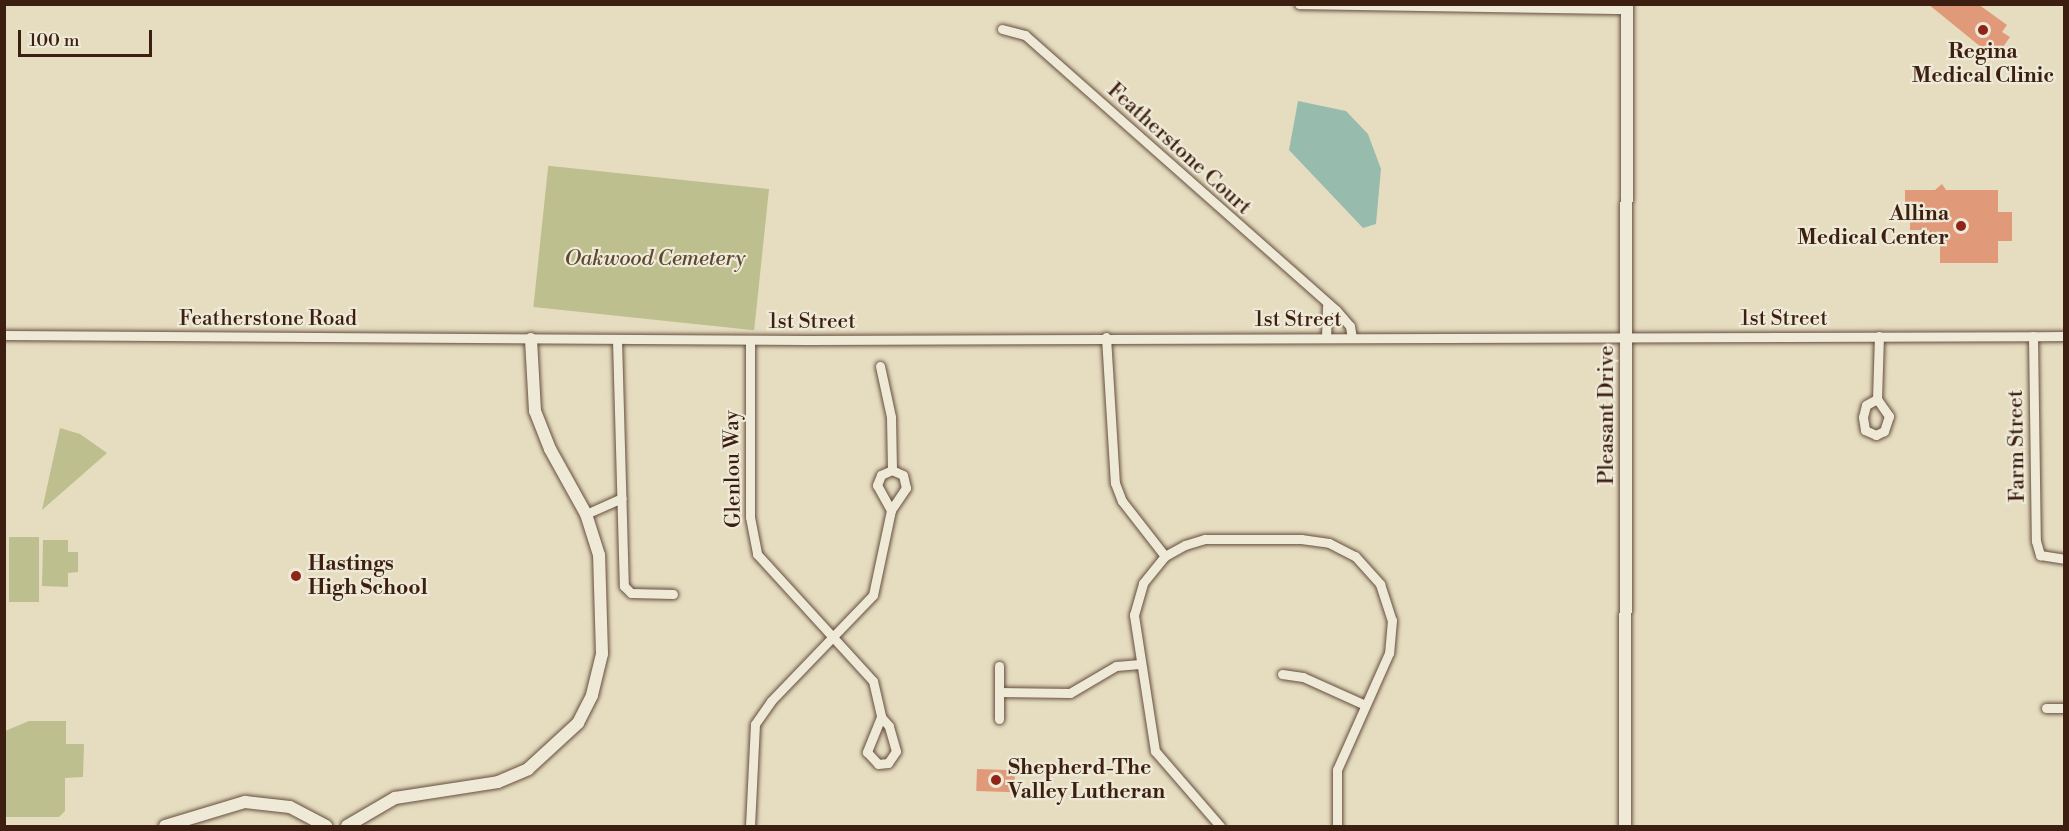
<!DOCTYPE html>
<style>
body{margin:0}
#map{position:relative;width:2069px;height:831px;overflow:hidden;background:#e6ddc1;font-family:"Libre Bodoni",serif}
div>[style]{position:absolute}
.green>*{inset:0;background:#bdbf8e;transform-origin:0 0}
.water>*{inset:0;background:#97bcae}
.building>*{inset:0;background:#e19a79;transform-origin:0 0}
.roads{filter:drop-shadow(0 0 2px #664e3d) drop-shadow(0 0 2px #664e3d)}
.minor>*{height:9px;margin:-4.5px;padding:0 4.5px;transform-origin:4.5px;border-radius:4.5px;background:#efe9d7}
.tertiary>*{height:12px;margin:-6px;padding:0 6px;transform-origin:6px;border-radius:6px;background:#efe9d7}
.dots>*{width:16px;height:16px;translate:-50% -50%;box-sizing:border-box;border:3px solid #efe9d7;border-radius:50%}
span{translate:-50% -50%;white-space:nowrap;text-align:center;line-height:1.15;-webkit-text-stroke:4.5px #efe9d7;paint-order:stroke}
.poi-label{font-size:21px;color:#3c1f11;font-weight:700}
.right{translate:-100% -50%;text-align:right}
.left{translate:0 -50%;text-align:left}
.street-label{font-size:21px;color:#3c1f11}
.park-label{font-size:21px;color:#5c4730;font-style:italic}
.frame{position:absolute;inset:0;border:6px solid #3c1f11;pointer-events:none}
.scale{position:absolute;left:18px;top:30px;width:134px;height:27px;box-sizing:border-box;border:3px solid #3c1f11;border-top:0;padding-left:8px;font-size:18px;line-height:21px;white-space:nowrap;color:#3c1f11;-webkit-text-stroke:4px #efe9d7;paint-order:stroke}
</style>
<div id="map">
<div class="green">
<div style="left:769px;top:189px;width:142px;height:222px;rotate:96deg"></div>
<div style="clip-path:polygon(60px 428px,80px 434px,107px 453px,42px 510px)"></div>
<div style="left:9px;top:537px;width:30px;height:65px"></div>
<div style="clip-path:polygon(43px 540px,68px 540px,68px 552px,78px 552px,78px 572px,68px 573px,68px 587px,42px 586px)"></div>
<div style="clip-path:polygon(29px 721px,66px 721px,66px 744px,84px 744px,83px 777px,65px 778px,65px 811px,59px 817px,5px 817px,5px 731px)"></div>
</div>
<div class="water">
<div style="clip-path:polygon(1298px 101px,1346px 111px,1368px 134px,1381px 169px,1376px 224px,1363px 228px,1289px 150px)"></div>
</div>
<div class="building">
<div style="clip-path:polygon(1928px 4px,1978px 4px,2007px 25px,2002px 32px,2010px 37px,1999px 53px,1991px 47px,1987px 52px)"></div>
<div style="clip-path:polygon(1942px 184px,1946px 190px,1998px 190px,1998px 212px,2012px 212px,2012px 241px,1998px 241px,1998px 263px,1940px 263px,1940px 238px,1929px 238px,1929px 230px,1910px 230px,1910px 221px,1905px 222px,1905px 190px,1935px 190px)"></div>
<div style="left:977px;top:769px;width:38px;height:22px;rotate:2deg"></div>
</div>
<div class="roads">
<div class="minor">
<div style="left:1299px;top:4px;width:328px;rotate:0.9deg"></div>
<div style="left:1002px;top:29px;width:24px;rotate:15deg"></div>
<div style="left:1025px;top:35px;width:415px;rotate:41.5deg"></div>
<div style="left:1336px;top:310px;width:21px;rotate:49deg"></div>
<div style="left:1350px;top:326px;width:12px;rotate:81deg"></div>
<div style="left:4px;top:335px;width:804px;rotate:0.36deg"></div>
<div style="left:808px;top:340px;width:1256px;rotate:-0.18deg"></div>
<div style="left:2033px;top:336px;width:205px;rotate:89.2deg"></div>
<div style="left:2036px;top:541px;width:15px;rotate:74deg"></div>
<div style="left:2040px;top:555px;width:24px;rotate:9deg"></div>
<div style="left:1106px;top:337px;width:146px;rotate:86.5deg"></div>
<div style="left:1115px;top:483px;width:19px;rotate:69deg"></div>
<div style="left:1122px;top:501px;width:70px;rotate:52deg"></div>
<div style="left:1326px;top:338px;width:32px;rotate:-88deg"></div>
<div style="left:617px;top:340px;width:246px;rotate:88.4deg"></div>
<div style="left:624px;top:586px;width:10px;rotate:45deg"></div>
<div style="left:631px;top:593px;width:42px;rotate:1.4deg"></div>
<div style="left:750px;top:340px;width:177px;rotate:90deg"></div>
<div style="left:750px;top:517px;width:38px;rotate:79deg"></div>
<div style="left:757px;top:554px;width:172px;rotate:47.6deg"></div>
<div style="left:873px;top:681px;width:37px;rotate:77deg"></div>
<div style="left:881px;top:717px;width:38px;rotate:112deg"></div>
<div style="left:867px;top:752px;width:16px;rotate:47deg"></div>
<div style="left:878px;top:764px;width:10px;rotate:-6deg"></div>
<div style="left:888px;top:763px;width:14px;rotate:-56deg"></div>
<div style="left:896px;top:751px;width:26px;rotate:-106deg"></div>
<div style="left:889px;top:726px;width:12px;rotate:-132deg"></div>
<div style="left:880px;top:366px;width:52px;rotate:77.8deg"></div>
<div style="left:891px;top:417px;width:53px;rotate:88.9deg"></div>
<div style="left:1877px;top:399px;width:21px;rotate:55deg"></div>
<div style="left:1889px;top:416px;width:16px;rotate:108deg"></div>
<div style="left:1884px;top:431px;width:9px;rotate:153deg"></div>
<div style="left:1876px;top:435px;width:12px;rotate:-156deg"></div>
<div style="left:1865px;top:430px;width:13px;rotate:-99deg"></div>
<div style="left:1863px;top:417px;width:12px;rotate:-76deg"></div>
<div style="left:1866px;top:405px;width:13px;rotate:-29deg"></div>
<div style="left:1877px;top:399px;width:63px;rotate:-88.2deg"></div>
<div style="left:586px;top:514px;width:39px;rotate:-24deg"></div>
<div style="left:1282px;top:674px;width:21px;rotate:8deg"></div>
<div style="left:1303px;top:677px;width:66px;rotate:24.2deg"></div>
<div style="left:999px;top:692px;width:71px;rotate:0.8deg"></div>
<div style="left:1070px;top:693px;width:53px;rotate:-30.4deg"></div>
<div style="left:1116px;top:666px;width:24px;rotate:-5deg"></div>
<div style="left:2046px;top:708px;width:18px"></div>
<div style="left:999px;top:719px;width:53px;rotate:-90deg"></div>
<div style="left:750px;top:826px;width:102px;rotate:-87.2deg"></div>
<div style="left:755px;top:724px;width:28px;rotate:-55deg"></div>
<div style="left:771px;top:701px;width:147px;rotate:-46.1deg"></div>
<div style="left:873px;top:595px;width:87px;rotate:-78deg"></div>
<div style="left:891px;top:510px;width:27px;rotate:-56deg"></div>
<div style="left:906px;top:488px;width:13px;rotate:-103deg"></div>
<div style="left:903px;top:475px;width:12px;rotate:-156deg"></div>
<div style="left:892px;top:470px;width:12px;rotate:156deg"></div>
<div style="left:881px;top:475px;width:11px;rotate:112deg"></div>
<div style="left:877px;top:485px;width:29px;rotate:61deg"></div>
<div style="left:1220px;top:826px;width:99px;rotate:-130.9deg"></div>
<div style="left:1155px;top:751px;width:138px;rotate:-98.8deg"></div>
<div style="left:1134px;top:615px;width:33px;rotate:-74deg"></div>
<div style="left:1143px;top:583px;width:35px;rotate:-51deg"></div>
<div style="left:1165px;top:556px;width:23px;rotate:-29deg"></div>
<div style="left:1185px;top:545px;width:21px;rotate:-17deg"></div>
<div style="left:1205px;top:539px;width:96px"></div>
<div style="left:1301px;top:539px;width:28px;rotate:8deg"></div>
<div style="left:1329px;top:543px;width:29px;rotate:27deg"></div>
<div style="left:1355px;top:556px;width:38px;rotate:48deg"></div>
<div style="left:1380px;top:584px;width:38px;rotate:72deg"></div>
<div style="left:1392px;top:620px;width:33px;rotate:95deg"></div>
<div style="left:1389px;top:653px;width:128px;rotate:114deg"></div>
<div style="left:1337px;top:770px;width:56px;rotate:90deg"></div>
</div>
<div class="tertiary">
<div style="left:165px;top:826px;width:84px;rotate:-16.7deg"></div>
<div style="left:245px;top:802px;width:45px;rotate:6.3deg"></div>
<div style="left:290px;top:807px;width:41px;rotate:27.8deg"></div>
<div style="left:347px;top:826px;width:56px;rotate:-30.3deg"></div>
<div style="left:395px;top:798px;width:104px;rotate:-8.8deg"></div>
<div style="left:498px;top:782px;width:33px;rotate:-23deg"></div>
<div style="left:528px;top:769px;width:68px;rotate:-42.6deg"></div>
<div style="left:578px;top:723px;width:31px;rotate:-63deg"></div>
<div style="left:592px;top:695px;width:42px;rotate:-76.3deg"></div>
<div style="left:602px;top:654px;width:99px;rotate:-91.7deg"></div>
<div style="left:599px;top:555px;width:43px;rotate:-107.6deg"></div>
<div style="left:586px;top:514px;width:74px;rotate:-119deg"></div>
<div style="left:550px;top:449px;width:41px;rotate:-111.5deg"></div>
<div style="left:535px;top:411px;width:72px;rotate:-93.2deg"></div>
<div style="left:1625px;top:826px;width:822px;rotate:-89.86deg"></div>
</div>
</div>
<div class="dots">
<div style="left:1983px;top:30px;background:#8f2418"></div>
<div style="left:1961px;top:226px;background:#8f2418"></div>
<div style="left:296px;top:576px;background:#8f2418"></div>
<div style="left:996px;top:780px;background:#8f2418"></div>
</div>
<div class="poi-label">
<span style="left:1983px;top:64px">Regina<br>Medical Clinic</span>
<span class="right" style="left:1949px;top:226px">Allina<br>Medical Center</span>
<span class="left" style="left:308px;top:576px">Hastings<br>High School</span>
<span class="left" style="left:1008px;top:780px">Shepherd-The<br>Valley Lutheran</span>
</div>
<div class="street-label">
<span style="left:1179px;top:149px;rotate:42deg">Featherstone Court</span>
<span style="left:268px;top:319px">Featherstone Road</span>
<span style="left:1784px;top:319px">1st Street</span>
<span style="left:1298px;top:320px">1st Street</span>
<span style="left:812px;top:322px">1st Street</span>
<span style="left:1607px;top:415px;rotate:-90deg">Pleasant Drive</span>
<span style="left:2017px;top:446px;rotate:-91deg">Farm Street</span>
<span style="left:733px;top:469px;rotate:-91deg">Glenlou Way</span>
</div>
<div class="park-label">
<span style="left:655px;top:259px">Oakwood Cemetery</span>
</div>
<div class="frame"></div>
<div class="scale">100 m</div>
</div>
